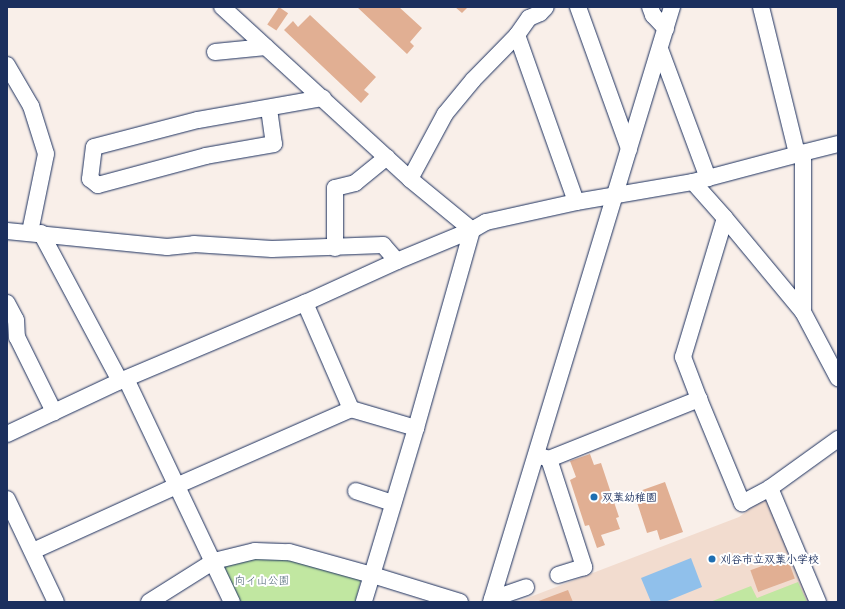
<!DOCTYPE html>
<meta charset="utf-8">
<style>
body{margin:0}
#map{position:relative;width:845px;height:609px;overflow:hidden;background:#f9efe9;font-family:"Patrick Hand","Klee One",sans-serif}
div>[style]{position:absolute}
.built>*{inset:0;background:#f2dccf}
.green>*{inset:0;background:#c1e7a1}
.water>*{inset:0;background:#90c0eb}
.building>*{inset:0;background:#e1af93;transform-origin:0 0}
.roads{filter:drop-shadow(0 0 1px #1b2f5e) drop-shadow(0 0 1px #1b2f5e)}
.minor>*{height:16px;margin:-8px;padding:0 8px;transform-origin:8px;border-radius:8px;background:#fff}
.dots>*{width:11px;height:11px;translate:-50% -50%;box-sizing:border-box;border:2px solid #fff;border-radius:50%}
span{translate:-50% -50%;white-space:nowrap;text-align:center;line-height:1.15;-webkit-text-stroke:4px #fff;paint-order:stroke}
.poi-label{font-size:11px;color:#1b2f5e;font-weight:700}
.left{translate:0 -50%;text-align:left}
.park-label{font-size:11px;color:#445d6f}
.frame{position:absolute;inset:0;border:8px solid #1b2f5e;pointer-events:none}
</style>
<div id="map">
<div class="built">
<div style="clip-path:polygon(765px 498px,772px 498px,813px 602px,517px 602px,739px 517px)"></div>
</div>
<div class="green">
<div style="clip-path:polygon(256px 556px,289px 559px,361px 580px,355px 602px,240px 602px,222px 564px)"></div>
<div style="clip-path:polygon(798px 582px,807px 602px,710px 602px,751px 586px,757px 598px)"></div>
</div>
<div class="water">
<div style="clip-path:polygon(691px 558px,702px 587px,665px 602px,651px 602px,641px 578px)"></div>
</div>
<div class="building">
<div style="left:279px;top:7px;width:11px;height:21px;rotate:34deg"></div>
<div style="clip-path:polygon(357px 7px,399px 7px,422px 28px,410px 42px,414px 46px,407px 54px)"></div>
<div style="clip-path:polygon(455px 7px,468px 7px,462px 13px)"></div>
<div style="clip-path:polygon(310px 15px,376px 77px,364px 90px,369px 94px,361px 103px,284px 30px,293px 21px,298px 27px)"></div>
<div style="clip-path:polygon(590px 454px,594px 465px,601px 463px,619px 517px,616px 518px,620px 529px,601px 535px,605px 545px,597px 548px,589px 525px,585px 526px,570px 480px,576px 477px,570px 461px)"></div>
<div style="clip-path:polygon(665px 482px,683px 532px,660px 540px,657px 530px,647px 533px,634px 493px)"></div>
<div style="left:787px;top:557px;width:23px;height:39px;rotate:70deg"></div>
<div style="clip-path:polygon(568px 590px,573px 602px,536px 602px)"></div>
</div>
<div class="roads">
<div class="minor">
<div style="left:578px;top:7px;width:151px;rotate:70.2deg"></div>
<div style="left:650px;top:7px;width:9px;rotate:69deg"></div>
<div style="left:653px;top:15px;width:19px;rotate:47deg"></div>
<div style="left:761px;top:7px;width:151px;rotate:76.2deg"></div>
<div style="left:517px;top:35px;width:177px;rotate:70.5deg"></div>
<div style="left:660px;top:49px;width:138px;rotate:69.6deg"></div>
<div style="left:215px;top:52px;width:51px;rotate:-5.6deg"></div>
<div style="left:7px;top:65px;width:48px;rotate:59.7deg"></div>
<div style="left:31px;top:106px;width:50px;rotate:72.6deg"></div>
<div style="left:46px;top:154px;width:80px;rotate:101.6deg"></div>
<div style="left:269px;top:109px;width:35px;rotate:82deg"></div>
<div style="left:274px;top:144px;width:69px;rotate:170deg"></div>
<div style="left:206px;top:156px;width:112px;rotate:165deg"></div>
<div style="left:98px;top:185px;width:10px;rotate:-143deg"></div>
<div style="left:90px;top:179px;width:32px;rotate:-83deg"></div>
<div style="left:94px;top:147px;width:107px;rotate:-14.6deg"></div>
<div style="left:198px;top:120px;width:127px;rotate:-10deg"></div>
<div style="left:838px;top:144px;width:36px;rotate:166deg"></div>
<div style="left:803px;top:153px;width:159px;rotate:90deg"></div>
<div style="left:803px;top:312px;width:75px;rotate:62.1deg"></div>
<div style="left:410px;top:179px;width:74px;rotate:-61.7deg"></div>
<div style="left:445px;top:114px;width:44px;rotate:-50.5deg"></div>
<div style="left:473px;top:80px;width:63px;rotate:-45.6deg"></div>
<div style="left:517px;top:35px;width:21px;rotate:-55deg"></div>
<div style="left:529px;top:18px;width:12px;rotate:-24deg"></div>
<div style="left:540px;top:13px;width:8px;rotate:-45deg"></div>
<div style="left:693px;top:182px;width:48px;rotate:48.4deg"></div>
<div style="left:7px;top:231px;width:161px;rotate:5.7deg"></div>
<div style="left:167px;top:247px;width:27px;rotate:-6deg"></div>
<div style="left:194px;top:244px;width:78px;rotate:3.7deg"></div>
<div style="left:272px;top:249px;width:111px;rotate:-2.1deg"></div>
<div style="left:383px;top:245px;width:21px;rotate:49deg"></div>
<div style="left:41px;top:233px;width:168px;rotate:61.9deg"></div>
<div style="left:335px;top:248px;width:60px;rotate:-90deg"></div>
<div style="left:335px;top:188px;width:21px;rotate:-14deg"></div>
<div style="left:355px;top:183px;width:41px;rotate:-39.1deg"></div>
<div style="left:7px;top:303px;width:19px;rotate:62deg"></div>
<div style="left:16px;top:320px;width:17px;rotate:87deg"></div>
<div style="left:17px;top:337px;width:84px;rotate:63.7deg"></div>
<div style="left:305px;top:303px;width:116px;rotate:66.5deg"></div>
<div style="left:126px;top:379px;width:247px;rotate:64.6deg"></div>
<div style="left:699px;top:399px;width:45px;rotate:-110.9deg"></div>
<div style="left:683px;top:357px;width:145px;rotate:-73.2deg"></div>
<div style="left:725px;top:218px;width:122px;rotate:50.3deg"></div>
<div style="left:7px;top:434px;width:125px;rotate:-25.1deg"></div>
<div style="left:120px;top:381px;width:201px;rotate:-22.9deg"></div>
<div style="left:305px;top:303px;width:101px;rotate:-24.5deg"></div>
<div style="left:397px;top:261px;width:81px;rotate:-22.5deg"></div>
<div style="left:472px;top:230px;width:80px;rotate:-140.6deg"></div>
<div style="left:410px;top:179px;width:255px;rotate:-137.5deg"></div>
<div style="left:537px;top:455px;width:13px;rotate:18deg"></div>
<div style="left:549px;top:459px;width:162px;rotate:-21.8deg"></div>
<div style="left:699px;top:399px;width:113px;rotate:67.5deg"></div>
<div style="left:742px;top:503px;width:32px;rotate:-28deg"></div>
<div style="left:770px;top:488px;width:84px;rotate:-35.8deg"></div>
<div style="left:549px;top:459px;width:114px;rotate:72deg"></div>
<div style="left:584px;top:567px;width:27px;rotate:163deg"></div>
<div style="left:770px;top:488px;width:124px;rotate:67.2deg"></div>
<div style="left:356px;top:491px;width:39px;rotate:18deg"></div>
<div style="left:7px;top:499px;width:114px;rotate:64.6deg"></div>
<div style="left:33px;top:551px;width:157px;rotate:-24.4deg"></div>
<div style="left:176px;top:486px;width:191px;rotate:-23.7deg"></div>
<div style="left:351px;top:409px;width:68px;rotate:16.3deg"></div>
<div style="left:492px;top:599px;width:36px;rotate:-19deg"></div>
<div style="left:149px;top:602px;width:77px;rotate:-32.2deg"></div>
<div style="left:214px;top:561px;width:42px;rotate:-13.7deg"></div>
<div style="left:255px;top:551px;width:34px;rotate:2deg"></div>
<div style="left:289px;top:552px;width:86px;rotate:15.5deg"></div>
<div style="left:372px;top:575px;width:28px;rotate:107deg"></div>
<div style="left:460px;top:602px;width:92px;rotate:-162.9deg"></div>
<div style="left:372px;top:575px;width:153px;rotate:-73.3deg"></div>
<div style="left:416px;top:428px;width:206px;rotate:-74.2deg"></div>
<div style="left:472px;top:230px;width:16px;rotate:-30deg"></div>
<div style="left:486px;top:222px;width:92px;rotate:-12.5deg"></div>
<div style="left:576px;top:202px;width:119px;rotate:-9.7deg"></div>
<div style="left:693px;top:182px;width:114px;rotate:-14.8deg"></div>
<div style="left:491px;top:602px;width:622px;rotate:-73.08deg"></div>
</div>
</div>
<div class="dots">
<div style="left:594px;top:497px;background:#1f6fb2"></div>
<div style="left:712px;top:559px;background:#1f6fb2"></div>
</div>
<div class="poi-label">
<span class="left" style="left:602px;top:497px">双葉幼稚園</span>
<span class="left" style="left:720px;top:559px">刈谷市立双葉小学校</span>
</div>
<div class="park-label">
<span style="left:262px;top:580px">向イ山公園</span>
</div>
<div class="frame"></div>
</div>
